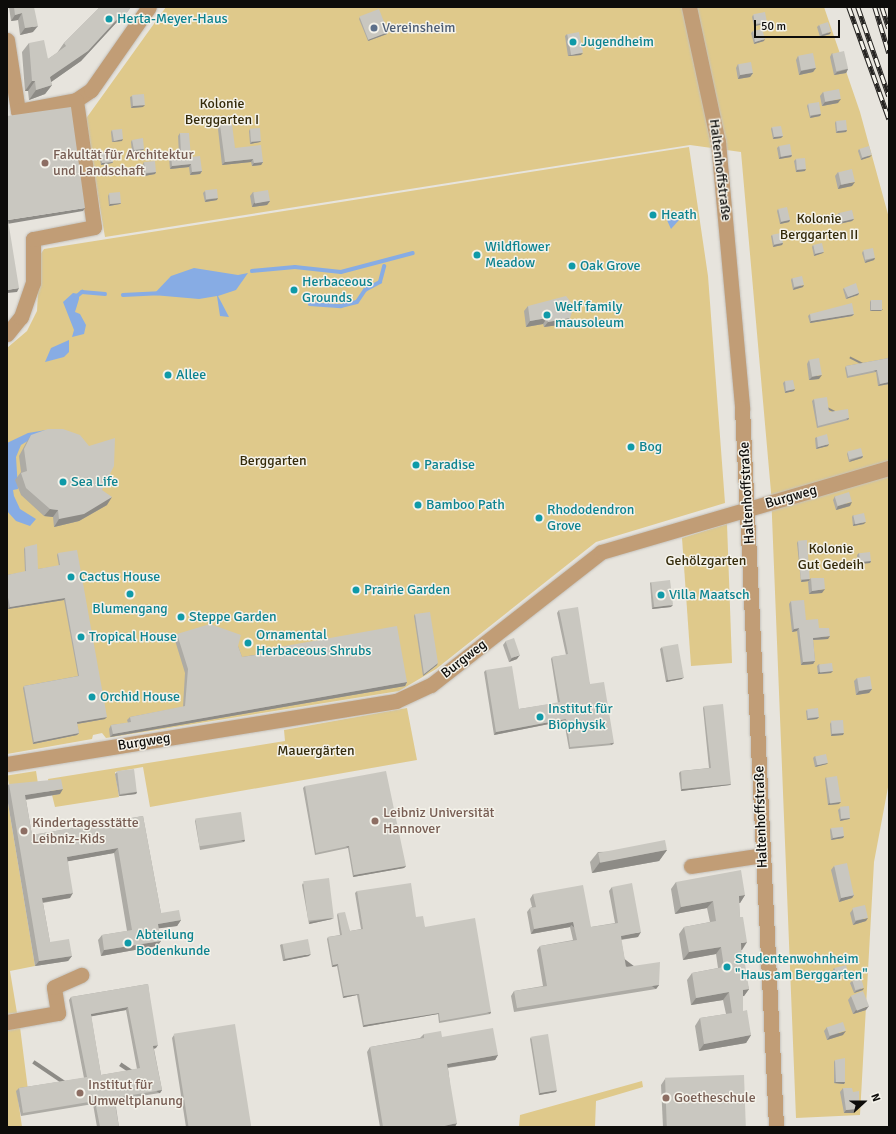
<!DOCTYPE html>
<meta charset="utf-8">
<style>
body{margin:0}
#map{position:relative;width:896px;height:1134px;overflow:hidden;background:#e7e4dd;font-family:Signika,sans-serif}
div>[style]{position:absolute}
.green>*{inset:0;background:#dfc98b;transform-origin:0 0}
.water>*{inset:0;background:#87ace4}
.stream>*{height:3.5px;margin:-1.75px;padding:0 1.75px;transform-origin:1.75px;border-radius:1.75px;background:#87ace4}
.roads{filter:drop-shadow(0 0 1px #c4c1bb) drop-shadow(0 0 1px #c4c1bb)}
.minor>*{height:15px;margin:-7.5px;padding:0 7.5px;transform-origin:7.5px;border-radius:7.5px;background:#c19d76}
.rail>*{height:4.5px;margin-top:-2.25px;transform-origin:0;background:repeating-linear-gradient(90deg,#f4f2ea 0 9px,#252321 0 18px);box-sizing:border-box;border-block:1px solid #252321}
.wall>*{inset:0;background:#adaba5}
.shaded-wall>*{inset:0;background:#8d8b86;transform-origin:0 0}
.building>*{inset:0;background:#c9c7c0;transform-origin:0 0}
.dots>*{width:11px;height:11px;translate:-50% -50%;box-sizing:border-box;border:2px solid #f4f2ea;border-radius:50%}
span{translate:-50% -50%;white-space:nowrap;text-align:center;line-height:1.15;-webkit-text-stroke:3px #f4f2ea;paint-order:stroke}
.culture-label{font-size:14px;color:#0d838f}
.left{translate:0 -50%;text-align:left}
.service-label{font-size:14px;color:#4e5e75}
.park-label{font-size:14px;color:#342a0a}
.education-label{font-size:14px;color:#785e54}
.street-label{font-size:14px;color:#0d0c0a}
.frame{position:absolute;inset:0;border:8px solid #0d0c0a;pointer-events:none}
.north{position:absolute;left:844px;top:1082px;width:40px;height:40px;-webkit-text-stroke:3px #f4f2ea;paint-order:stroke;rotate:69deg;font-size:11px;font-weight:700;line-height:16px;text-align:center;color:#0d0c0a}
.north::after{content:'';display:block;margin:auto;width:14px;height:18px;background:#0d0c0a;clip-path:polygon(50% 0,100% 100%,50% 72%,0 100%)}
.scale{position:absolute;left:754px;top:20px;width:86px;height:18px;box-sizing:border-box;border:2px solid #0d0c0a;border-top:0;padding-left:5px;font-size:12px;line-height:14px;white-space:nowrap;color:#0d0c0a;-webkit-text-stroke:3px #f4f2ea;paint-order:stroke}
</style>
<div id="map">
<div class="green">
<div style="clip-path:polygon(166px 7px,824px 7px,860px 112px,889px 218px,889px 782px,874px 862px,860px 1115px,796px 1118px,771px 492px,741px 152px,690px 145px,105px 237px,85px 120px)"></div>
<div style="clip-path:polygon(689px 147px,708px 276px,725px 503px,596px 542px,436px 669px,399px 691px,106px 738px,102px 733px,93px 735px,92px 739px,7px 754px,7px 348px,27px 331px,37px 311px,40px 255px,44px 249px)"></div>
<div style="clip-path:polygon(727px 524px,732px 663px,691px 666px,682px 538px)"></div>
<div style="clip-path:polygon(407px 708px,417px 760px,150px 807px,143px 767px,115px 772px,119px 797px,55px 807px,48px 779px,285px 741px,284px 730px)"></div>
<div style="left:36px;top:771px;width:13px;height:29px;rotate:81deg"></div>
<div style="clip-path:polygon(7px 797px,35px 966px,10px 971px,17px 1013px,7px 1014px)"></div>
<div style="clip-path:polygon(20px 1027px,28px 1090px,17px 1092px,22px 1127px,7px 1127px,7px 1029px)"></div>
<div style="clip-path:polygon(642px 1081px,643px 1087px,596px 1101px,595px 1127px,519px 1127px,520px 1115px)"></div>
</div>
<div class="water">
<div style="clip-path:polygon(674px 210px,679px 220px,671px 229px,666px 218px)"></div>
<div style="clip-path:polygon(194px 268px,238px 275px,248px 273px,236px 290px,218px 296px,229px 317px,220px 316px,217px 296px,199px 299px,153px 295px,171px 276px)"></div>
<div style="clip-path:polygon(73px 293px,79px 294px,79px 299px,75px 312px,80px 314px,86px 325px,84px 334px,72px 337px,74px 330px,63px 302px)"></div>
<div style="clip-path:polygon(69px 340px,69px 352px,64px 357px,45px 362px,51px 348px)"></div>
<div style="clip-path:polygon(46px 430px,21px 445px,16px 457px,18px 489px,13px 490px,14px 496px,20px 509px,36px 519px,30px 526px,16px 521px,7px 511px,7px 443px,28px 433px)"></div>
</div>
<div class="stream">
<div style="left:252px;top:271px;width:43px;rotate:-5.3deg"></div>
<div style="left:295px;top:267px;width:46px;rotate:6.2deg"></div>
<div style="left:341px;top:272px;width:74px;rotate:-14.8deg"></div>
<div style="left:123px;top:295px;width:35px;rotate:-3deg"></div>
<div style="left:76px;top:297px;width:8px;rotate:-40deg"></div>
<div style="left:82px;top:292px;width:23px;rotate:5deg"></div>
<div style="left:310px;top:304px;width:31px;rotate:4deg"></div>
<div style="left:341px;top:306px;width:16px;rotate:-14deg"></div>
<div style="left:357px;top:302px;width:14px;rotate:-56deg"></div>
<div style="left:365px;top:290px;width:17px;rotate:-28deg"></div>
<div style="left:380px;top:282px;width:16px;rotate:-75deg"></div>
</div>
<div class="roads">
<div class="minor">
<div style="left:689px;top:7px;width:138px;rotate:77.9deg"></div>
<div style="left:718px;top:142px;width:267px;rotate:84.8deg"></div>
<div style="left:742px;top:408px;width:720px;rotate:87.29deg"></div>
<div style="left:7px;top:40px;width:72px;rotate:81.2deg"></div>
<div style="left:18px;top:111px;width:59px;rotate:-10.7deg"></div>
<div style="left:76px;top:100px;width:18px;rotate:-34deg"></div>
<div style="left:91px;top:90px;width:101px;rotate:-55.1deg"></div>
<div style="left:7px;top:334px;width:22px;rotate:-51deg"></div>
<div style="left:21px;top:317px;width:36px;rotate:-71deg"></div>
<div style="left:33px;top:283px;width:44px;rotate:-90deg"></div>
<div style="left:33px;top:239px;width:62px;rotate:-11.1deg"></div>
<div style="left:94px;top:227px;width:128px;rotate:-98.1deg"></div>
<div style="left:7px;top:764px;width:394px;rotate:-9.2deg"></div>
<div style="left:396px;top:701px;width:38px;rotate:-25deg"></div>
<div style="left:431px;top:685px;width:216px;rotate:-38deg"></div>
<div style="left:601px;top:552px;width:300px;rotate:-16.3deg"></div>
<div style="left:691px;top:866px;width:73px;rotate:-8.7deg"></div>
<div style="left:7px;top:1022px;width:52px;rotate:-10deg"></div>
<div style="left:58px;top:1013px;width:26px;rotate:-99deg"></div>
<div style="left:54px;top:987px;width:30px;rotate:-24deg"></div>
</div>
</div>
<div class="rail">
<div style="left:849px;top:7px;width:119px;rotate:70.3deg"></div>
<div style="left:858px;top:7px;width:94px;rotate:70.8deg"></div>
<div style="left:875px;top:7px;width:48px;rotate:73.1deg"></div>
<div style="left:882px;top:7px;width:22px;rotate:72deg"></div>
</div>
<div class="wall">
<div style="clip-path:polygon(9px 7px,34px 7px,33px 32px,20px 35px,18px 20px,11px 21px)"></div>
<div style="clip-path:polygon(100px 7px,131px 7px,118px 24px,116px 23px,81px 61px,51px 82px,52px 85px,45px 94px,29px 100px,28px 91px,25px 91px,22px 52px,29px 43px,48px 59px,57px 53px,64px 43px)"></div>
<div style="clip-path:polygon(753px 15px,767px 22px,766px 24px,754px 26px,752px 17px)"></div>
<div style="clip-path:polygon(360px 17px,387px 34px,368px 41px,359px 19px)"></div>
<div style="clip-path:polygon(819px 25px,830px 34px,820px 37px,817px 27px)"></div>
<div style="clip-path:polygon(753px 31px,764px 41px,754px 44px,751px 33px)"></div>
<div style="clip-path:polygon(567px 34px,581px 55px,568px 56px,565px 36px)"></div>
<div style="clip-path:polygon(832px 53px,848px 69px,846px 73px,834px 75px,830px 57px)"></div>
<div style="clip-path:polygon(798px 56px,816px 68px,813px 72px,799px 75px,796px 60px)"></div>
<div style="clip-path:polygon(738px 64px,753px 73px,750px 77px,738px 79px,736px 68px)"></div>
<div style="clip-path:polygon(823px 92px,838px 103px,822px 106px,820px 96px)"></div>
<div style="clip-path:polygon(132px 96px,143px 107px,131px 108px,130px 97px)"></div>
<div style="clip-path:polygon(808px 104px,821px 114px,820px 116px,810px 118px,807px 106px)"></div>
<div style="clip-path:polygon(836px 121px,847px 130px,846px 132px,836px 133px,835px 123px)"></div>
<div style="clip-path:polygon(220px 125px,235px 148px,263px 162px,261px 165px,252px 166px,251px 162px,222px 165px,218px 129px)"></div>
<div style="clip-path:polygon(772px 127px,783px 136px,781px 138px,773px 139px,771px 129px)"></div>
<div style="clip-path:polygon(250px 129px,260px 142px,250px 144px,249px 131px)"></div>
<div style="clip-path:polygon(112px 130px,122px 141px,112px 142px,111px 132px)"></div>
<div style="clip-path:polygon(180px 133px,191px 157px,202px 171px,200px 174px,190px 175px,189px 167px,170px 169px,169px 158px,171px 155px,179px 154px,178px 136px)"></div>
<div style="clip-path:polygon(132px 140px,144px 149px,143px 150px,132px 152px,131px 142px)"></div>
<div style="clip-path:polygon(779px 146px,792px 155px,791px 157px,779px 159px,777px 148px)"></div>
<div style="clip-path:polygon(859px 149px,870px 157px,861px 160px,858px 151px)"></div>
<div style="clip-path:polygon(100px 153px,113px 162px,112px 163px,101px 165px,99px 155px)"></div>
<div style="clip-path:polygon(796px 159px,805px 171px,796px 172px,794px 161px)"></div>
<div style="clip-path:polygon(144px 162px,156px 172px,155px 174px,144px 176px,143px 164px)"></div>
<div style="clip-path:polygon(838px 172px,852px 186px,838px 189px,835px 176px)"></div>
<div style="clip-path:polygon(205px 191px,217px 200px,205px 202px,203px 193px)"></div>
<div style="clip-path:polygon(253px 192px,270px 201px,267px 205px,252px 207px,250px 196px)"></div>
<div style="clip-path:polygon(109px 194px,121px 203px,120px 204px,109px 206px,108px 196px)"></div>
<div style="clip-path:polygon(778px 209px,790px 220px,789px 222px,780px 224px,777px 211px)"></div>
<div style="clip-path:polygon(839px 213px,854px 219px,852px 221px,839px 224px,837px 215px)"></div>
<div style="clip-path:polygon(772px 235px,783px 243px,782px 245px,773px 247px,771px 236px)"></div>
<div style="clip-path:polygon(813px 245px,823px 253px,814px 256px,812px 247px)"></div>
<div style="clip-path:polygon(863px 251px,875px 258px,874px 260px,865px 263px,862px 253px)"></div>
<div style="clip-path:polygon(792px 278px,803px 287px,793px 290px,791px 280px)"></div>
<div style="clip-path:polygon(844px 288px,859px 293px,858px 295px,846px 299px,843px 289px)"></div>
<div style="clip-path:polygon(871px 300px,881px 311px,870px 311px,870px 302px)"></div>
<div style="clip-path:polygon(528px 306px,570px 318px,566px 324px,544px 327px,543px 324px,526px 327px,524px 311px)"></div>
<div style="clip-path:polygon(810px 314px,854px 314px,852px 316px,810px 323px,808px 316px)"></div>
<div style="clip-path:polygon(889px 358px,889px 384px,878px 386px,876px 372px,847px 378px,845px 368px,846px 366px)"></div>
<div style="clip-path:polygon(809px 360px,819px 379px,809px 380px,807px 364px)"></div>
<div style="clip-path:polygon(785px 381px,794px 391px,785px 393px,783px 383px)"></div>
<div style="clip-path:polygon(814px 399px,829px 412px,849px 418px,848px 420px,817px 428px,812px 401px)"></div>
<div style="clip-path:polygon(31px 435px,102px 490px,107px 505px,79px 521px,54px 527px,53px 517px,44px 516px,21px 495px,15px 480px,21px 472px,19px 456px,26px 443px)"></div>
<div style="clip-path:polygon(817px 437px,828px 446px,816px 449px,815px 438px)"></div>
<div style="clip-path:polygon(848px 452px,863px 456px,862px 458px,849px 462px,847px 454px)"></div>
<div style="clip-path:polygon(835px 496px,850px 506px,836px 510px,833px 500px)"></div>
<div style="clip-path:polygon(853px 515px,864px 524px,853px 526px,852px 517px)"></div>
<div style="clip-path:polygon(798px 541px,809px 581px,801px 582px,797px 543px)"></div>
<div style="clip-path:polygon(25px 547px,38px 569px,59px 566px,57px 555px,58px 553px,105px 719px,77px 724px,79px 733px,77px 735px,33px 744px,23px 688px,24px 686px,78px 676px,64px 600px,8px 609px,7px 602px,7px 575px,25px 572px,24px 549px)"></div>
<div style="clip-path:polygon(859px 553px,871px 561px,870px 563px,858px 564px,857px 555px)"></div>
<div style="clip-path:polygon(811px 578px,822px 593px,809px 594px,808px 582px)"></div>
<div style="clip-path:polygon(651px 582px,671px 607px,652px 609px,650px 583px)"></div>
<div style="clip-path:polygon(791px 601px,806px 620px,828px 639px,813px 640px,815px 661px,813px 664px,801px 665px,797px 631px,792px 632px,789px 604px)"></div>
<div style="clip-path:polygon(559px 610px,590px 684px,612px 745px,569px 749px,564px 721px,494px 735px,484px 672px,486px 670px,519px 709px,558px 703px,551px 659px,552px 657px,566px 655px,557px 613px)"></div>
<div style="clip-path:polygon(415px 614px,437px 665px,423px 676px,414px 616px)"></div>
<div style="clip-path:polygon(177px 634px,238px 646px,242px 657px,272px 652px,272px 651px,274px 648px,407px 682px,405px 686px,110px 737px,109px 729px,111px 725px,128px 723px,127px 720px,130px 717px,183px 707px,185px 673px,174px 637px)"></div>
<div style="clip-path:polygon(506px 641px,517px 659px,509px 662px,503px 645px)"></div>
<div style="clip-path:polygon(662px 647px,682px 679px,666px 682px,660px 649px)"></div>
<div style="clip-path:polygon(819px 664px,831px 673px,818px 674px,817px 666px)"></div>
<div style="clip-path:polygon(857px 678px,872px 689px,869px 693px,856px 695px,854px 681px)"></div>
<div style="clip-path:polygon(704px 706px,731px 784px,730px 785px,681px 791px,679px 773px,681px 771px,709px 768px,703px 708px)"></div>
<div style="clip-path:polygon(807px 710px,819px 717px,817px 719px,807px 720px,806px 711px)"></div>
<div style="clip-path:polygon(831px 722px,843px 735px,831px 736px,830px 724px)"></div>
<div style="clip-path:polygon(815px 756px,827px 764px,815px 767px,813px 758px)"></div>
<div style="clip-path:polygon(117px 772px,137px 792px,136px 794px,119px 796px,115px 774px)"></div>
<div style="clip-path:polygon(826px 777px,839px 804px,828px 805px,825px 779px)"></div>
<div style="clip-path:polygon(9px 784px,60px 794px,26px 800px,32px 835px,143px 816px,161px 913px,181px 920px,177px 926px,158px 928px,161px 941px,157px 946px,101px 956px,98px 940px,102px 935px,127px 931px,114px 853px,68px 861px,70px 898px,43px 903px,50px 942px,72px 956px,68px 961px,35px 966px,7px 797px,7px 787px)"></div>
<div style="clip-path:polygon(305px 786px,406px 866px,404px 868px,353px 877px,348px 848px,315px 855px,303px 788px)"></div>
<div style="clip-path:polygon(840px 808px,850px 818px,849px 819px,840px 821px,838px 810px)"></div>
<div style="clip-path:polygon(196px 819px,245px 840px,244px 842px,200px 850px,195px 821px)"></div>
<div style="clip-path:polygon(831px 828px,844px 836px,843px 838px,831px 840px,830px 830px)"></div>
<div style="clip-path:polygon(667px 850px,659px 861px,592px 873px,590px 862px,598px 852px)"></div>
<div style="clip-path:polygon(834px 866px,854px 895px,852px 898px,839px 902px,831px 870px)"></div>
<div style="clip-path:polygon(676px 882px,745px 895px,740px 903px,739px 903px,742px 950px,741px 950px,742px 964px,749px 989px,744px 996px,743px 996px,743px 1011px,751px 1035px,746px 1043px,699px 1051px,695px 1026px,700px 1018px,726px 1014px,723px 1000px,691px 1005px,687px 980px,692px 973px,718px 968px,716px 954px,683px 960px,679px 934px,684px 927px,710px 922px,707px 908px,675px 914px,671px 889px)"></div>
<div style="clip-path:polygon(303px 883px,332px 919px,309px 924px,302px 885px)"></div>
<div style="clip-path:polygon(612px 887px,638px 937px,621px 940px,626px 967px,659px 985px,656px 989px,514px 1012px,511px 996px,514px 991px,543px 986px,537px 950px,540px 946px,573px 940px,570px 927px,531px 934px,527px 912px,530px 908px,532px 907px,530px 899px,533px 894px,591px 927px,615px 923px,609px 891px)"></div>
<div style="clip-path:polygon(357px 891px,416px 917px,425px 927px,491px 1012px,490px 1014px,439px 1023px,438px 1014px,363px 1027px,357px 995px,343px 998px,337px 966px,332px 967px,327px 939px,328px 937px,340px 935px,337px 915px,338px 913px,350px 931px,361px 929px,355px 893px)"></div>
<div style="clip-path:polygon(853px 909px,866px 921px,853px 925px,850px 913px)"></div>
<div style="clip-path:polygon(282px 944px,309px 956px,283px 961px,280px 945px)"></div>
<div style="clip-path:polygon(834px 968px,848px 973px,846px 975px,835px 978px,833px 970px)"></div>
<div style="clip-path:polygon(852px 981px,863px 990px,854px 993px,850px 983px)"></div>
<div style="clip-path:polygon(evenodd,148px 984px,156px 1048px,154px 1049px,162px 1090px,160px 1093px,115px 1100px,119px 1127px,97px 1127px,93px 1104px,21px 1116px,16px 1091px,19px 1088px,84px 1078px,69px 1000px,71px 997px,148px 984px,126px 1010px,137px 1069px,101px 1075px,91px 1016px,126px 1010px)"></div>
<div style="clip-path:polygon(851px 996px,866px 1010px,853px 1014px,848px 1000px)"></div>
<div style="clip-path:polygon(827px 1027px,843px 1035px,827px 1040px,824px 1031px)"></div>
<div style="clip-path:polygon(424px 1034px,442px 1037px,498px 1055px,495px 1060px,448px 1068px,455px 1127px,380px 1127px,367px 1052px,370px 1047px,420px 1038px)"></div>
<div style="clip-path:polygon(174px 1035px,252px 1127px,186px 1127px,172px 1038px)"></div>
<div style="clip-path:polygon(531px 1037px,556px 1092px,539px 1095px,530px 1039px)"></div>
<div style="clip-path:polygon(835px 1060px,845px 1082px,844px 1084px,834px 1083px,834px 1062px)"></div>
<div style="clip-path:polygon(665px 1079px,746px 1127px,663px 1127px,661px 1085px)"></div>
<div style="clip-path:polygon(843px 1088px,853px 1092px,859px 1103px,857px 1106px,855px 1107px,856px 1109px,853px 1113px,844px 1113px,840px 1092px)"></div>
</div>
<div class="shaded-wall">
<div style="clip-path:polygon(22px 13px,18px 20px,11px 21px,15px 15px)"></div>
<div style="clip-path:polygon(123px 13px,116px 23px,81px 61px,44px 87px,50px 77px)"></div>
<div style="clip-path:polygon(767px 22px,766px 24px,754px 26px,755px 25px)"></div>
<div style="clip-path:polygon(38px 26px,33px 32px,20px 35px,25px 28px)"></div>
<div style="clip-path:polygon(388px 32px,387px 34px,368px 41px,369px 39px)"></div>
<div style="clip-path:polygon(831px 32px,830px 34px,820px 37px,822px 35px)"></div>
<div style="clip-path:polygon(765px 39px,764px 41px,754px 44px,755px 42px)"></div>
<div style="clip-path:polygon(583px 53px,581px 55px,568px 56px,570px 55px)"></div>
<div style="clip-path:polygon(816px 68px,813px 72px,799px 75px,801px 71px)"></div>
<div style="clip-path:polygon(848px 69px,846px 73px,834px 75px,837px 72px)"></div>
<div style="clip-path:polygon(753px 73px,750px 77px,738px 79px,740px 75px)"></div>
<div style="clip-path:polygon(32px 81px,35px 81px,28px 91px,25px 91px)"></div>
<div style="clip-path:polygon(52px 85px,45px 94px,29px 100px,36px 90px)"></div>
<div style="clip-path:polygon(841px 99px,838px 103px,822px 106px,825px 102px)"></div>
<div style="clip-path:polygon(145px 105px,143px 107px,131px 108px,133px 106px)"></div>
<div style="clip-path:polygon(821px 114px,820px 116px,810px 118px,811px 116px)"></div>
<div style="clip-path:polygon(847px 130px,846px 132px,836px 133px,838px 131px)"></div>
<div style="clip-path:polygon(783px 136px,781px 138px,773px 139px,774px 137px)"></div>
<div style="clip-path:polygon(123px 139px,122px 141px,112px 142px,114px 141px)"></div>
<div style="clip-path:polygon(261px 141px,260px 142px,250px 144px,252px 142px)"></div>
<div style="clip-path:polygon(144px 149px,143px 150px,132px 152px,134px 150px)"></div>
<div style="clip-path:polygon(792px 155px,791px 157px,779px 159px,780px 157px)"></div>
<div style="clip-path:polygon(872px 155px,870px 157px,861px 160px,862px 158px)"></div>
<div style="clip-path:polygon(253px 159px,251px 162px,222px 165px,225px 162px)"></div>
<div style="clip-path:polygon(113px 162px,112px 163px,101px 165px,102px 163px)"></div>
<div style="clip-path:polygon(263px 162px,261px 165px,252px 166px,254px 163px)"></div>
<div style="clip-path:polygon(191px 164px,189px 167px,170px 169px,172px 166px)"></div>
<div style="clip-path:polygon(806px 169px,805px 171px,796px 172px,797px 170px)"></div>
<div style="clip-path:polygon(202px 171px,200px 174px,190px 175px,192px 172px)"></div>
<div style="clip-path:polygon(156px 172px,155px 174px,144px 176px,145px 174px)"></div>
<div style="clip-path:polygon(855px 182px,852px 186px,838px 189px,840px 185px)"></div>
<div style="clip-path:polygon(218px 198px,217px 200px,205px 202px,206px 200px)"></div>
<div style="clip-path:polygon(270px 201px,267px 205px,252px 207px,254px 203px)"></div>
<div style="clip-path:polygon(121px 203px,120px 204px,109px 206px,110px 204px)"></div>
<div style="clip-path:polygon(85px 208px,83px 211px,7px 224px,8px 220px)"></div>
<div style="clip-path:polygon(854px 219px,852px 221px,839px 224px,841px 222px)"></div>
<div style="clip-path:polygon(790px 220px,789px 222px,780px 224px,781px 222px)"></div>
<div style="clip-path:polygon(783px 243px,782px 245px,773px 247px,774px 245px)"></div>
<div style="clip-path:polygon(824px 252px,823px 253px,814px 256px,815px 254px)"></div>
<div style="clip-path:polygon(875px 258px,874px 260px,865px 263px,866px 261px)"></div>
<div style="clip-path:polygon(804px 285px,803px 287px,793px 290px,794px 288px)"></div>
<div style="clip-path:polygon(19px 288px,17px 292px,7px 293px,7px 290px)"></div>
<div style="clip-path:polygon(859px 293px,858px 295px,846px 299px,848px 297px)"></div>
<div style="clip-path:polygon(883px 309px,881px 311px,870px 311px,872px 310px)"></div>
<div style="clip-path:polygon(854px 314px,852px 316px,810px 323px,811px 321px)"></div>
<div style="clip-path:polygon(547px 318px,543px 324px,526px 327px,530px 321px)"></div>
<div style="clip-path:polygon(570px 318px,566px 324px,544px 327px,548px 322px)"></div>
<div style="left:877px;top:370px;width:2px;height:30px;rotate:117deg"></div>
<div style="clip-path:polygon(822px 375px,819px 379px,809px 380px,812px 377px)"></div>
<div style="clip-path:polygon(889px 382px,889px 384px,878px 386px,880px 384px)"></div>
<div style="clip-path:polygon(795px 389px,794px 391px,785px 393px,786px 391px)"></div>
<div style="left:849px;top:418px;width:2px;height:32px;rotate:117deg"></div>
<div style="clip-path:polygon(829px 444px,828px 446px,816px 449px,818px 447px)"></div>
<div style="clip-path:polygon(863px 456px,862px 458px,849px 462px,851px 460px)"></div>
<div style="clip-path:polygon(112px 497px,107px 505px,79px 521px,54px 527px,59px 519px)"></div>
<div style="clip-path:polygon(852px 502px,850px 506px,836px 510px,838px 506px)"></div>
<div style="clip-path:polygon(50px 509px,58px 510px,53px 517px,44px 516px)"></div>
<div style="clip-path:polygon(866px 522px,864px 524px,853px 526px,854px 524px)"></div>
<div style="clip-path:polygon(871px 561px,870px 563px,858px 564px,859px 562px)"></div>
<div style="clip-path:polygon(810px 579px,809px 581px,801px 582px,802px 580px)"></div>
<div style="clip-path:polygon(825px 589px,822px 593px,809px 594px,812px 591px)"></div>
<div style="clip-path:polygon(65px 598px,64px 600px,8px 609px,10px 607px)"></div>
<div style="clip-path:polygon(673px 605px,671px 607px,652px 609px,654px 607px)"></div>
<div style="clip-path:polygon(799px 628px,797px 631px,792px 632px,794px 629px)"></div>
<div style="clip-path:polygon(830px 636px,828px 639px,811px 640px,813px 638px)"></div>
<div style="clip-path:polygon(520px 655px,517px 659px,509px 662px,512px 658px)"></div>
<div style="clip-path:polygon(815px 661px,813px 664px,801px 665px,803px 662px)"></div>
<div style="clip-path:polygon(438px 663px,437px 665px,423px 676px,424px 674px)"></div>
<div style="clip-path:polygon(833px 671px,831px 673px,818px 674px,819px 672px)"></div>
<div style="clip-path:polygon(684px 677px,682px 679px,666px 682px,667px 680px)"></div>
<div style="clip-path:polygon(407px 682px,405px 686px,110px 737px,113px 734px)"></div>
<div style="clip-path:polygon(872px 689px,869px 693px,856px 695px,859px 691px)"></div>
<div style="clip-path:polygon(107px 717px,105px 719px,76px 724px,77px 722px)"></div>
<div style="clip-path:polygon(819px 717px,817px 719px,807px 720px,808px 719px)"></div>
<div style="clip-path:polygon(566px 719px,564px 721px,494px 735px,496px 732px)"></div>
<div style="clip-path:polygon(79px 733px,77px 735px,33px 744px,34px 742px)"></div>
<div style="clip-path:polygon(844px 733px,843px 735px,831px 736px,832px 734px)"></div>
<div style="left:614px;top:743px;width:3px;height:44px;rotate:135deg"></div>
<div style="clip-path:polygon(828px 763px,827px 764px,815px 767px,817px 765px)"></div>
<div style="clip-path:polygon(731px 784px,730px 785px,681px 791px,682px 789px)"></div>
<div style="clip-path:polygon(63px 789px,60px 794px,22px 800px,25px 795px)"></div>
<div style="clip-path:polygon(137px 792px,136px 794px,119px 796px,120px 795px)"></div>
<div style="clip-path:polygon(841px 802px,839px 804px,828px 805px,829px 803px)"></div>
<div style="clip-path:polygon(850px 818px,849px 819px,840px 821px,841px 819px)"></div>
<div style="clip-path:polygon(844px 836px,843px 838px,831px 840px,833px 838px)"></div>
<div style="left:245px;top:840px;width:2px;height:45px;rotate:117deg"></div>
<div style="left:349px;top:846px;width:2px;height:34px;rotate:117deg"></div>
<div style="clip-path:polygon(118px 848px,114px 853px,64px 862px,67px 857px)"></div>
<div style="clip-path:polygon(667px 850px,659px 861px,592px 873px,600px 862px)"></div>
<div style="clip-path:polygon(406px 866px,404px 868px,353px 877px,354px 875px)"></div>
<div style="clip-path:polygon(73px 893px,70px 898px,39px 903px,42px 898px)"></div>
<div style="clip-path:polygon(745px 895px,740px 903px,734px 904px,739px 896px)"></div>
<div style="clip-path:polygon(854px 895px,852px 898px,839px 902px,841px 898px)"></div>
<div style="clip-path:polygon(713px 901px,707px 908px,675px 914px,681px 907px)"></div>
<div style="clip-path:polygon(334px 918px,332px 919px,309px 924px,310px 922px)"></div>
<div style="clip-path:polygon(868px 918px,866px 921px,853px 925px,856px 921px)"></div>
<div style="clip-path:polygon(181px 920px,177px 926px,154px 929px,158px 924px)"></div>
<div style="clip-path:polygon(573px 922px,570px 927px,531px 934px,534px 929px)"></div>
<div style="clip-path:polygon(641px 932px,638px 937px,617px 940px,621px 936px)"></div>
<div style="clip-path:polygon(161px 941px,157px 946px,101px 956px,104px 950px)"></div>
<div style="clip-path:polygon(747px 942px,742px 950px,735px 951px,741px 943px)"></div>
<div style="clip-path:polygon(721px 947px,716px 954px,683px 960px,689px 952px)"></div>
<div style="clip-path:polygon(311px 954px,309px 956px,283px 961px,285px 959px)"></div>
<div style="clip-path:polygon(72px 956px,68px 961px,35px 966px,39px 961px)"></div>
<div style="clip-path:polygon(338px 964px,337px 966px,332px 967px,333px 965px)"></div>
<div style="clip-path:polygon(848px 973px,846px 975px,835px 978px,836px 976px)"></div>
<div style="left:659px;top:985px;width:5px;height:144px;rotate:127deg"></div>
<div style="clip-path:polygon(864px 988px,863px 990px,854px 993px,856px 991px)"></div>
<div style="clip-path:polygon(749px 989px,744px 996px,737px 997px,743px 990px)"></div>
<div style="clip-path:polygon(729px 992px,723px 1000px,691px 1005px,696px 998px)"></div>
<div style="clip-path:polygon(359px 994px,357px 995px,343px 998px,344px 996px)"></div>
<div style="clip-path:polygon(869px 1006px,866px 1010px,853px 1014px,856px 1010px)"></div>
<div style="clip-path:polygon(128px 1007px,126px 1010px,88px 1017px,91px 1014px)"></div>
<div style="left:491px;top:1012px;width:2px;height:52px;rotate:117deg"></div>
<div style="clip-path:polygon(439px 1013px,438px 1014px,363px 1027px,364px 1025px)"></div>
<div style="clip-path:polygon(846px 1031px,843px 1035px,827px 1040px,830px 1036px)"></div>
<div style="clip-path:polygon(751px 1035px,746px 1043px,699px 1051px,704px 1044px)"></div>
<div style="clip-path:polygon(158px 1045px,156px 1048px,151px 1049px,153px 1046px)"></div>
<div style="clip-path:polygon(498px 1055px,495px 1060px,444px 1068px,447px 1064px)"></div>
<div style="clip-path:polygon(836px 1082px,845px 1082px,844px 1084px,834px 1083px)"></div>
<div style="left:162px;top:1090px;width:4px;height:49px;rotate:124deg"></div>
<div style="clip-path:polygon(557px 1090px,556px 1092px,539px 1095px,540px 1093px)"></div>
<div style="left:95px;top:1101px;width:4px;height:73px;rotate:124deg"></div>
<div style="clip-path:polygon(855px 1103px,859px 1103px,857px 1106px,852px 1107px)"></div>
<div style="clip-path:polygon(856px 1109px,853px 1113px,844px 1113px,846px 1110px)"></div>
<div style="clip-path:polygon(457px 1123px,455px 1127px,440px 1127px)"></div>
</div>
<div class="building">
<div style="clip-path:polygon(14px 7px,34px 7px,38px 26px,25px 28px,22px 13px,15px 15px)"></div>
<div style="clip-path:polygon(100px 7px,131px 7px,125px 15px,123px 13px,88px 51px,50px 77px,52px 85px,36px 90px,35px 81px,32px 81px,29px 43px,44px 40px,48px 59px,66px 46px,64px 43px)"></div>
<div style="left:379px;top:9px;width:25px;height:21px;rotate:69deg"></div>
<div style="left:765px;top:12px;width:10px;height:12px;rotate:79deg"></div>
<div style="left:828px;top:22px;width:10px;height:9px;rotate:73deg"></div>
<div style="clip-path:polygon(762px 29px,765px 39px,755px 42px,753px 31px)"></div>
<div style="left:579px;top:32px;width:21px;height:12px;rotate:79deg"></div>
<div style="left:844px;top:51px;width:18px;height:12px;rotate:77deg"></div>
<div style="left:813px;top:53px;width:15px;height:15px;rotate:79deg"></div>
<div style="left:751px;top:62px;width:11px;height:13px;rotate:80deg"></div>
<div style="left:839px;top:89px;width:10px;height:16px;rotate:79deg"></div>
<div style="left:144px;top:94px;width:11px;height:12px;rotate:85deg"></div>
<div style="left:819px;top:102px;width:12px;height:11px;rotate:81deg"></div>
<div style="clip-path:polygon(71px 107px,85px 208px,8px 220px,19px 288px,7px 290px,7px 116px)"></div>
<div style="left:846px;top:120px;width:10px;height:10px;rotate:84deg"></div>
<div style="clip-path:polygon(232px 124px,235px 148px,261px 145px,263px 162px,254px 163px,253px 159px,225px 162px,220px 125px)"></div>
<div style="clip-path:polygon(781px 126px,783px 136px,774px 137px,772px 127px)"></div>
<div style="left:260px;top:128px;width:13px;height:10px;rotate:86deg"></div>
<div style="clip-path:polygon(122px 129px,123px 139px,114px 141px,112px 130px)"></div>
<div style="clip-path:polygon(180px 133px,189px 133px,191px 157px,200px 156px,202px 171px,192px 172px,191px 164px,172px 166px,171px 155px,181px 154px)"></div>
<div style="clip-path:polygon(143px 138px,144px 149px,134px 150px,132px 140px)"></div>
<div style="left:790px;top:144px;width:11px;height:11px;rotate:80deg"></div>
<div style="left:869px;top:146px;width:9px;height:10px;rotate:72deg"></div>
<div style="clip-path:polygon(112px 151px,113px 162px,102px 163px,100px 153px)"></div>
<div style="left:805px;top:158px;width:11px;height:9px;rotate:85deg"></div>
<div style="left:155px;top:161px;width:11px;height:11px;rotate:85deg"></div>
<div style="left:852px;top:169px;width:13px;height:14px;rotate:77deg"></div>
<div style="left:217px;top:189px;width:9px;height:12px;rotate:84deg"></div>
<div style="left:268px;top:190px;width:11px;height:15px;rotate:80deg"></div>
<div style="left:120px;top:192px;width:11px;height:11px;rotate:85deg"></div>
<div style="left:787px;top:207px;width:13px;height:9px;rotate:77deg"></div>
<div style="left:852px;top:210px;width:9px;height:13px;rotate:77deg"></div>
<div style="left:781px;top:233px;width:10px;height:9px;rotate:79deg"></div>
<div style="left:822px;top:243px;width:9px;height:9px;rotate:77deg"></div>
<div style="left:873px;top:248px;width:10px;height:10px;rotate:79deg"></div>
<div style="left:802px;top:276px;width:9px;height:10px;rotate:77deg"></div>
<div style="clip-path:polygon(856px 283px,859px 293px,848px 297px,844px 288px)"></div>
<div style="clip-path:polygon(566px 296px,574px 306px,570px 318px,548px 322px,547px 318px,530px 321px,528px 306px)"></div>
<div style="left:871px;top:300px;width:11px;height:10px"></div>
<div style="clip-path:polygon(852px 303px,854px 314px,811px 321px,810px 314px)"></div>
<div style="left:819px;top:358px;width:17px;height:10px;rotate:80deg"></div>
<div style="clip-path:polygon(889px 358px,889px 382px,880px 384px,877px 370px,848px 376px,846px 366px)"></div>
<div style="clip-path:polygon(793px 380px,795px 389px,786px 391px,785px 381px)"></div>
<div style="clip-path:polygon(827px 397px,829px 412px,848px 409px,849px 418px,818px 426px,814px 399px)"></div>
<div style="clip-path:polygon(48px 429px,63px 429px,80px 435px,89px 446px,115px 438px,114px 466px,102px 490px,112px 497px,84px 514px,59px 519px,58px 510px,50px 509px,26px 488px,21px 473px,27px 471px,24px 449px,31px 435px)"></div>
<div style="clip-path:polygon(827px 434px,829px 444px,818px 447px,817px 437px)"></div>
<div style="left:861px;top:448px;width:8px;height:14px;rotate:76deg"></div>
<div style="left:849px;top:492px;width:10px;height:15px;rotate:73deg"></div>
<div style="left:864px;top:513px;width:9px;height:11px;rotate:77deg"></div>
<div style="left:807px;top:540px;width:39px;height:9px;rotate:86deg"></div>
<div style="clip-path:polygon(37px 544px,38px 569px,60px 565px,58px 553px,77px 550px,107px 717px,77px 722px,79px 733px,34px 742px,24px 686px,79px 676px,65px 598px,10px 607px,7px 593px,7px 575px,26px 571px,25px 547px)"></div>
<div style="left:870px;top:552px;width:9px;height:11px;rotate:84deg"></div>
<div style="clip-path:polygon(811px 578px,824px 578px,825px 589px,812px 591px)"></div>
<div style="left:670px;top:580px;width:25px;height:19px;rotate:83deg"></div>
<div style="clip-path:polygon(804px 600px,806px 620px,818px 619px,819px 628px,829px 628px,830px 636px,813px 638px,815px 661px,803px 662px,799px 628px,794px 629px,791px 601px)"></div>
<div style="clip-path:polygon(578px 607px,590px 684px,604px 682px,614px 743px,570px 747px,566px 719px,496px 732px,486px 670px,512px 666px,519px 709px,560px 702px,552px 657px,568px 654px,559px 610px)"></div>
<div style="clip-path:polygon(430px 612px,438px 663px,424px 674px,415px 614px)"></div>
<div style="clip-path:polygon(210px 624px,241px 635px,238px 646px,242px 657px,275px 652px,274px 648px,397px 626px,407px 682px,113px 734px,111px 725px,131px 722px,130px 717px,185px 706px,188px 669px,177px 634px)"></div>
<div style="left:514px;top:638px;width:18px;height:9px;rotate:71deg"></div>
<div style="left:678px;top:644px;width:34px;height:16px;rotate:80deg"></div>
<div style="left:832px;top:663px;width:8px;height:13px;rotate:83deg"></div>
<div style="left:870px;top:676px;width:13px;height:13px;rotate:81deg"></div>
<div style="clip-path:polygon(723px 704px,731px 784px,682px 789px,681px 771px,711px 768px,704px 706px)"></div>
<div style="left:818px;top:708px;width:9px;height:11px;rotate:84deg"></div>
<div style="left:843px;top:720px;width:13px;height:12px;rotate:86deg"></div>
<div style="left:826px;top:754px;width:9px;height:11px;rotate:77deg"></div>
<div style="left:134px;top:769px;width:23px;height:17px;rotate:83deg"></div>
<div style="clip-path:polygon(386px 771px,406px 866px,354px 875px,349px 846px,316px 853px,305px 786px)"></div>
<div style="left:837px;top:776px;width:26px;height:11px;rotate:81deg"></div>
<div style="clip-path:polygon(61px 779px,63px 789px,25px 795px,32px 835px,143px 816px,161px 913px,179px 910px,181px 920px,158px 924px,161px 941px,104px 950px,102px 935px,132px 930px,118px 848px,67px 857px,73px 893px,42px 898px,50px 942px,69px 939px,72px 956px,39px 961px,9px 784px)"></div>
<div style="left:849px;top:806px;width:12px;height:9px;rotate:85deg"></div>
<div style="left:241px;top:812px;width:28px;height:46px;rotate:82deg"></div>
<div style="clip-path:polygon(843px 827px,844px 836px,833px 838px,831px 828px)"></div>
<div style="left:665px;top:840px;width:10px;height:68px;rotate:79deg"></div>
<div style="left:847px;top:863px;width:33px;height:13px;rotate:78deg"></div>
<div style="clip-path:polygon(741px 870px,745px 895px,739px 896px,740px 917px,743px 917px,747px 942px,741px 943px,742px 964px,745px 964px,749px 989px,743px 990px,743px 1011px,747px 1010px,751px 1035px,704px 1044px,700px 1018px,732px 1013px,729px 992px,696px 998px,692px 973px,724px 967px,721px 947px,689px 952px,684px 927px,716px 921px,713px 901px,681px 907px,676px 882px)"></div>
<div style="left:329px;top:878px;width:40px;height:26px;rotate:83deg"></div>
<div style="clip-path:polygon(411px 883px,416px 917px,423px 916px,425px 927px,475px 918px,491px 1012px,440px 1021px,439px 1013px,364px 1025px,359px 994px,344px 996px,338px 964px,333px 965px,328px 937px,342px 935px,338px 913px,345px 912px,350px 931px,363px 929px,357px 891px)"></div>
<div style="clip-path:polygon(632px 883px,641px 932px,621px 936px,626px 967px,660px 962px,659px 985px,517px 1008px,514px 991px,547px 986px,540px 946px,577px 940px,573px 922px,534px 929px,530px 908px,536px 907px,533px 894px,583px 885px,591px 927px,618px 923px,612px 887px)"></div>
<div style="left:865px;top:905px;width:13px;height:13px;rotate:77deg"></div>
<div style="left:308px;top:939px;width:15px;height:26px;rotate:79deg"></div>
<div style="left:846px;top:965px;width:8px;height:12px;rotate:76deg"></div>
<div style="left:861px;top:978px;width:10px;height:9px;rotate:73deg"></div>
<div style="clip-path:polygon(evenodd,148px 984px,158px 1045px,153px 1046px,162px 1090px,114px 1098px,119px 1127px,100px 1127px,95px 1101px,23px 1113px,19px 1088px,87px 1077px,71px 997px,148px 984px,128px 1007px,140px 1068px,101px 1075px,91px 1014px,128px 1007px)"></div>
<div style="left:863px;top:991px;width:16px;height:13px;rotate:68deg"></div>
<div style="left:843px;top:1022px;width:9px;height:17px;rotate:72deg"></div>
<div style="left:235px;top:1024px;width:104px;height:62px;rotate:81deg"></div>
<div style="clip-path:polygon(493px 1028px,498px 1055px,447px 1064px,457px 1123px,440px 1127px,383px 1127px,370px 1047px,424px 1038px,424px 1034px,441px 1031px,442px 1037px)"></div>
<div style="left:548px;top:1034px;width:57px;height:17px;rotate:81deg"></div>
<div style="clip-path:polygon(845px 1058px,845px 1082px,836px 1082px,835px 1060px)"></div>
<div style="left:744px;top:1075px;width:52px;height:79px;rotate:88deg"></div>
<div style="clip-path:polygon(843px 1088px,852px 1088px,853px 1092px,859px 1091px,859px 1103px,855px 1103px,856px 1109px,846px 1110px)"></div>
</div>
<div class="dots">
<div style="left:109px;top:19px;background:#0f9aa8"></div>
<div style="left:374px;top:28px;background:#5c6f8a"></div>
<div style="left:573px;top:42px;background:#0f9aa8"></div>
<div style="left:45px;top:163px;background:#8d6e63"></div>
<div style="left:653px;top:215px;background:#0f9aa8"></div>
<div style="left:477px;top:255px;background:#0f9aa8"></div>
<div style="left:572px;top:266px;background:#0f9aa8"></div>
<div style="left:294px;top:290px;background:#0f9aa8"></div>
<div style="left:547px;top:315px;background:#0f9aa8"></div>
<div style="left:168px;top:375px;background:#0f9aa8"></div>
<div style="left:631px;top:447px;background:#0f9aa8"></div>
<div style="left:416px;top:465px;background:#0f9aa8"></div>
<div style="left:63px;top:482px;background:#0f9aa8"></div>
<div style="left:418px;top:505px;background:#0f9aa8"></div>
<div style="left:539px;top:518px;background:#0f9aa8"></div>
<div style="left:71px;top:577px;background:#0f9aa8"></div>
<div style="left:356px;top:590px;background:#0f9aa8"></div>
<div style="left:130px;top:594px;background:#0f9aa8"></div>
<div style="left:661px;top:595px;background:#0f9aa8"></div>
<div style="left:181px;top:617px;background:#0f9aa8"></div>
<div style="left:81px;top:637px;background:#0f9aa8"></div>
<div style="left:248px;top:643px;background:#0f9aa8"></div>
<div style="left:92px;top:697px;background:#0f9aa8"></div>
<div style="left:540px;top:717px;background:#0f9aa8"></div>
<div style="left:375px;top:821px;background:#8d6e63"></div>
<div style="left:24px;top:831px;background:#8d6e63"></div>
<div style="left:128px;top:943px;background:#0f9aa8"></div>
<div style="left:727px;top:967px;background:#0f9aa8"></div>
<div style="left:80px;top:1093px;background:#8d6e63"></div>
<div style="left:666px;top:1098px;background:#8d6e63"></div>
</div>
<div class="culture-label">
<span class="left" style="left:117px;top:19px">Herta-Meyer-Haus</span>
<span class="left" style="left:581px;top:42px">Jugendheim</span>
<span class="left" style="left:661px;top:215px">Heath</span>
<span class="left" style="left:485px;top:255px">Wildflower<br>Meadow</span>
<span class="left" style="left:580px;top:266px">Oak Grove</span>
<span class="left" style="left:302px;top:290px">Herbaceous<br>Grounds</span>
<span class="left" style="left:555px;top:315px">Welf family<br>mausoleum</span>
<span class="left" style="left:176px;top:375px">Allee</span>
<span class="left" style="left:639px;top:447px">Bog</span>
<span class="left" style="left:424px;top:465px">Paradise</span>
<span class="left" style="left:71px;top:482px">Sea Life</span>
<span class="left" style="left:426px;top:505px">Bamboo Path</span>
<span class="left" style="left:547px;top:518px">Rhododendron<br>Grove</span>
<span class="left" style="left:79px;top:577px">Cactus House</span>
<span class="left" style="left:364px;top:590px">Prairie Garden</span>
<span class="left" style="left:669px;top:595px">Villa Maatsch</span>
<span style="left:130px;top:609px">Blumengang</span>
<span class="left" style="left:189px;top:617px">Steppe Garden</span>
<span class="left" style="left:256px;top:643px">Ornamental<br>Herbaceous Shrubs</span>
<span class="left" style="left:89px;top:637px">Tropical House</span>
<span class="left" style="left:100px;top:697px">Orchid House</span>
<span class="left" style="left:548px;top:717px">Institut für<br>Biophysik</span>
<span class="left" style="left:136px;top:943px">Abteilung<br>Bodenkunde</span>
<span class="left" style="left:735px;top:967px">Studentenwohnheim<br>"Haus am Berggarten"</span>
</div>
<div class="service-label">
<span class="left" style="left:382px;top:28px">Vereinsheim</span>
</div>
<div class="park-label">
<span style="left:222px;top:112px">Kolonie<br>Berggarten I</span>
<span style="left:819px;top:227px">Kolonie<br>Berggarten II</span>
<span style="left:273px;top:461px">Berggarten</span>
<span style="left:831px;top:557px">Kolonie<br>Gut Gedeih</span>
<span style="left:706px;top:561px">Gehölzgarten</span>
<span style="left:316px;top:751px">Mauergärten</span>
</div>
<div class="education-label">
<span class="left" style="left:53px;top:163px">Fakultät für Architektur<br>und Landschaft</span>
<span class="left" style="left:383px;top:821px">Leibniz Universität<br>Hannover</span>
<span class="left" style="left:32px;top:831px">Kindertagesstätte<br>Leibniz-Kids</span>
<span class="left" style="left:88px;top:1093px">Institut für<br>Umweltplanung</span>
<span class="left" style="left:674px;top:1098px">Goetheschule</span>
</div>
<div class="street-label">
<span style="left:720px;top:170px;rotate:83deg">Haltenhoffstraße</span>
<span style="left:747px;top:493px;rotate:-93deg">Haltenhoffstraße</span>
<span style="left:791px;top:497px;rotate:-16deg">Burgweg</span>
<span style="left:464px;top:659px;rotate:-38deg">Burgweg</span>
<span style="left:144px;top:742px;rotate:-9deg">Burgweg</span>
<span style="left:761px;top:817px;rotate:-92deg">Haltenhoffstraße</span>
</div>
<div class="frame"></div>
<div class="north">N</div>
<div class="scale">50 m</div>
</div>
